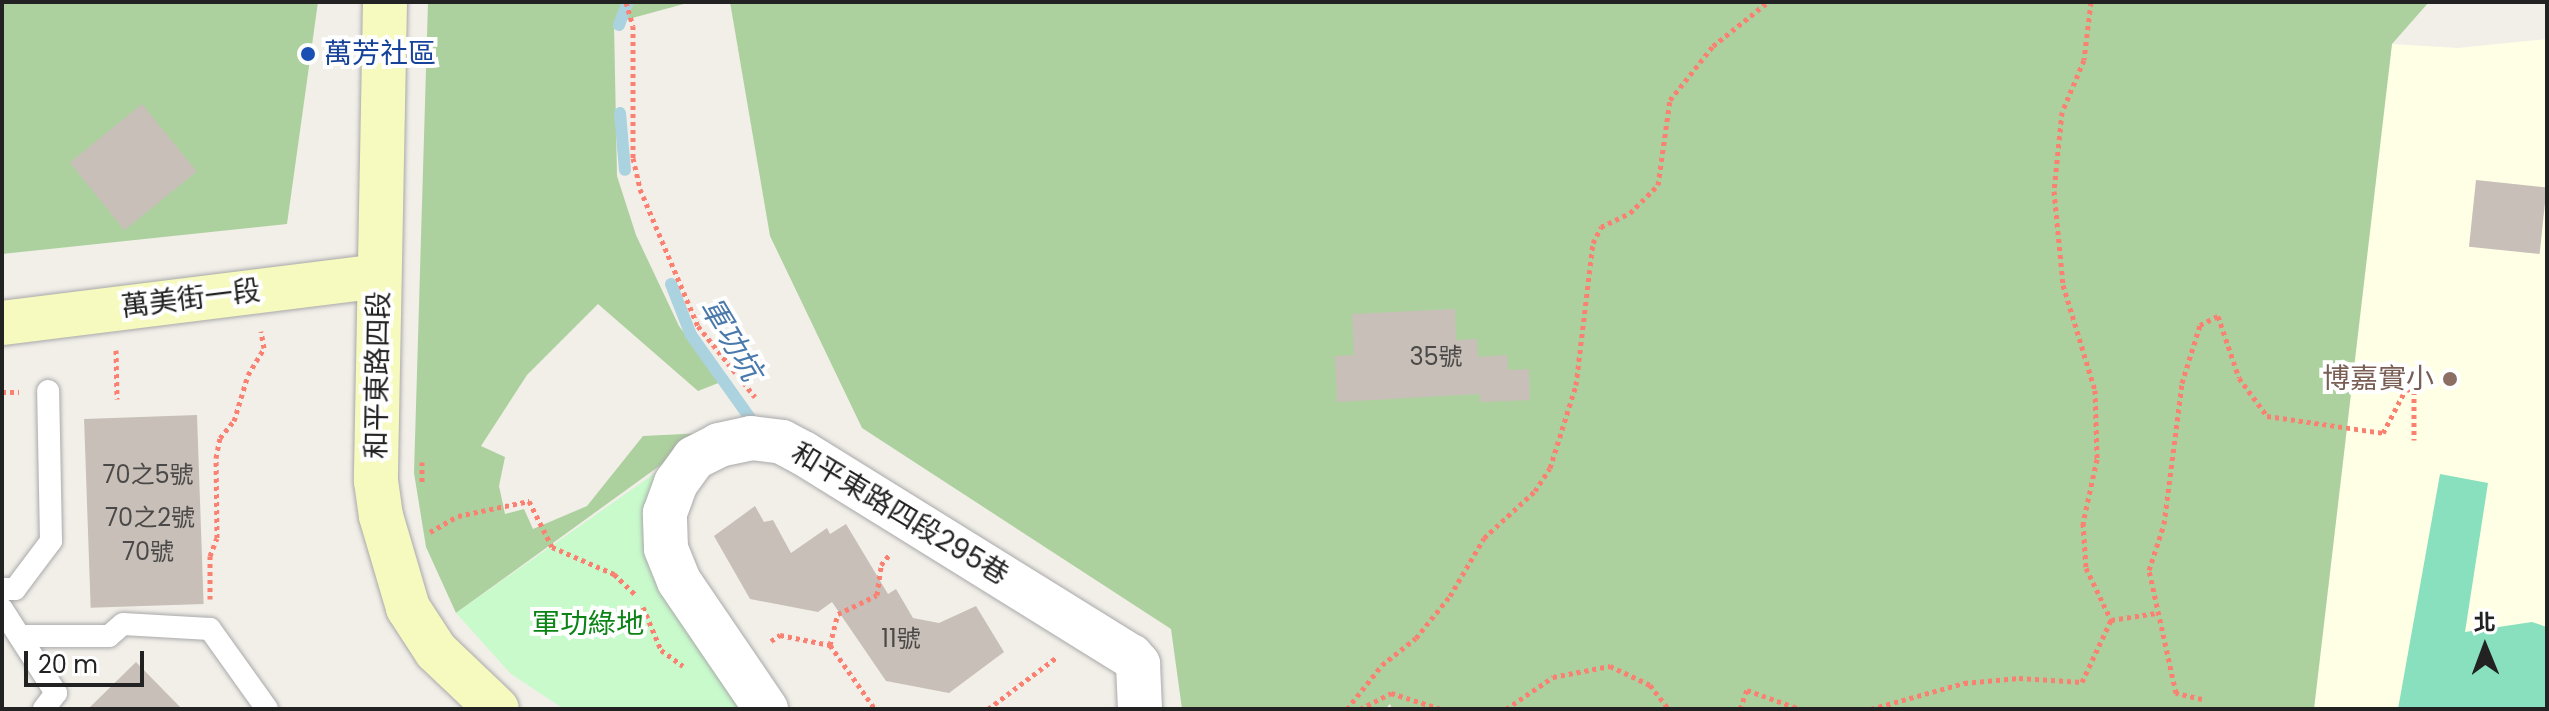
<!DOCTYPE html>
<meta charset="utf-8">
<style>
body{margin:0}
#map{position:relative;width:2549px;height:711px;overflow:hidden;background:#f2efe9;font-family:Poppins,"Noto Sans TC",sans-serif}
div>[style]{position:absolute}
.education>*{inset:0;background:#ffffe5}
.forest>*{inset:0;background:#add19e}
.park>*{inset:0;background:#c8facc}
.pitch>*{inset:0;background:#88e0be}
.stream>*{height:12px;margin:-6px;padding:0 6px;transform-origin:6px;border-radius:6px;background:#aad3df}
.building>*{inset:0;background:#c7bfb8;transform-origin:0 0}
.path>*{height:5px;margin-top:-2.5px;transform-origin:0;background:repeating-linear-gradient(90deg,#fa8072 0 4px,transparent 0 8px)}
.roads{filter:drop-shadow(0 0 2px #a9a9a9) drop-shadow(0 0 2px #a9a9a9)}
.lane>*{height:22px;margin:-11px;padding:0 11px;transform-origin:11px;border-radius:11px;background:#fff}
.street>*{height:44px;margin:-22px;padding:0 22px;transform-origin:22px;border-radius:22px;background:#fff}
.secondary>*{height:44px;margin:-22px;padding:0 22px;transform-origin:22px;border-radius:22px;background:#f7fabf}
.dots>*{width:22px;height:22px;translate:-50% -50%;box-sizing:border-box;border:4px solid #fff;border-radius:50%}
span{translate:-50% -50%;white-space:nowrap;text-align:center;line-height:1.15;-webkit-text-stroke:8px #fff;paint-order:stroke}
.number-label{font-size:24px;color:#4b4948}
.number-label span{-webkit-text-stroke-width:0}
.transit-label{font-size:28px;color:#164399}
.left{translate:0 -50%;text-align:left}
.street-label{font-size:28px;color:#222}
.education-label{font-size:28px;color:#785e54}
.right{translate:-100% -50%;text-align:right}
.park-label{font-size:28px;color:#0c8416}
.water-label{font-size:30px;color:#4a7aab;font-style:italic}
.frame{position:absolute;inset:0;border:4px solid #222;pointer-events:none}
.north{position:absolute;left:2445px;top:607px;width:80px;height:80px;-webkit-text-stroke:6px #fff;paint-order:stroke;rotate:359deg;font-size:22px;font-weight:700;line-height:32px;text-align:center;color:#222}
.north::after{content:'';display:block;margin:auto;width:28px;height:36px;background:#222;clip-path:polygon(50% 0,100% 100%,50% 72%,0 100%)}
.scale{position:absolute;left:24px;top:651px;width:120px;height:36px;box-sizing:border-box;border:4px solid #222;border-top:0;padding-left:10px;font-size:24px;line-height:28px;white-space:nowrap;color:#222;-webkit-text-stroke:6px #fff;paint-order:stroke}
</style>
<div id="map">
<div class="education">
<div style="clip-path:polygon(2547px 39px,2547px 709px,2314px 709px,2392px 44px,2458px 48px)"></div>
</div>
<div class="forest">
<div style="clip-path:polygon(2px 2px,318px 2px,287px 224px,2px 254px)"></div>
<div style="clip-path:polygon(428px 2px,691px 2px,614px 23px,617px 176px,636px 235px,679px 326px,721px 382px,698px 391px,598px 304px,527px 375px,481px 446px,505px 457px,499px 486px,505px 514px,524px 509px,533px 529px,587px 506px,643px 436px,705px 433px,456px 613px,426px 547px,414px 473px)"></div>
<div style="clip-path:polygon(730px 2px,2429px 2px,2392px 44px,2314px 709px,1392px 709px,1390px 704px,1385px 709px,1182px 709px,1171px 629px,862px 428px,770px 236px)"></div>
</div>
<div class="park">
<div style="clip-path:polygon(668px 464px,655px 484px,745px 709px,564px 709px,511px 674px,456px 613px)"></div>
</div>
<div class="pitch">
<div style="clip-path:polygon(2440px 474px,2488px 483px,2465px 632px,2532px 622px,2547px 627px,2547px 709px,2398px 709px)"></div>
</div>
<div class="stream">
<div style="left:619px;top:25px;width:25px;rotate:-69deg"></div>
<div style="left:620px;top:113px;width:57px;rotate:85deg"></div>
<div style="left:671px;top:284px;width:55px;rotate:68.6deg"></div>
<div style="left:691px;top:335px;width:102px;rotate:54.6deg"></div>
</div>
<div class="building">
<div style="left:142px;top:104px;width:87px;height:93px;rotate:51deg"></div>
<div style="left:2476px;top:180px;width:71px;height:67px;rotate:6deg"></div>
<div style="clip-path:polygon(1455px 309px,1456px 340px,1477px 339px,1478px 357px,1507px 355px,1508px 370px,1529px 369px,1530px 400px,1480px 402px,1480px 394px,1337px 402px,1335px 356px,1354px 355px,1352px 314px)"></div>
<div style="left:197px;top:415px;width:189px;height:113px;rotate:88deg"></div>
<div style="clip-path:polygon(755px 506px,764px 522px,773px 520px,791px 553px,827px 528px,830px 534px,846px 524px,888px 594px,896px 589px,913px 618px,939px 623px,976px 606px,1004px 652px,949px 693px,886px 681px,832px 602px,818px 612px,750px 599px,714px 536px)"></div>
<div style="clip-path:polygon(136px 662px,182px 709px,88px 709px)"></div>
</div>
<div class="path">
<div style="left:626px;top:2px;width:25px;rotate:74deg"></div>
<div style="left:633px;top:26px;width:132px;rotate:90deg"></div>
<div style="left:633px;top:158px;width:32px;rotate:77deg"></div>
<div style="left:640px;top:189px;width:149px;rotate:67.1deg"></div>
<div style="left:698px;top:326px;width:91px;rotate:51.2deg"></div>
<div style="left:2091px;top:2px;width:58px;rotate:96.9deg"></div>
<div style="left:2084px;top:60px;width:56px;rotate:112.9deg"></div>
<div style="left:2062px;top:112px;width:79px;rotate:95.8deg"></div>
<div style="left:2054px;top:191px;width:94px;rotate:84.5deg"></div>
<div style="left:2063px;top:285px;width:110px;rotate:73.1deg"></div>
<div style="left:2095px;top:390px;width:69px;rotate:88.3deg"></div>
<div style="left:2097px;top:459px;width:66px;rotate:102.3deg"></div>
<div style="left:2083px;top:523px;width:45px;rotate:86.2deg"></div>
<div style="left:2086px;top:568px;width:58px;rotate:64.3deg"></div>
<div style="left:2111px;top:620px;width:46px;rotate:-8.8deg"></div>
<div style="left:116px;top:350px;width:49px;rotate:88.8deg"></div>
<div style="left:2px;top:392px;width:17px"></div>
<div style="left:422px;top:462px;width:22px;rotate:90deg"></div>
<div style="left:430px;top:532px;width:32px;rotate:-30deg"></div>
<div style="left:458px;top:516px;width:73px;rotate:-11.9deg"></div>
<div style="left:529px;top:501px;width:51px;rotate:63.4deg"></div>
<div style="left:552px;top:547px;width:68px;rotate:23.5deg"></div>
<div style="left:614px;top:574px;width:30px;rotate:44deg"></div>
<div style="left:210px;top:599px;width:43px;rotate:-90deg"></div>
<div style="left:210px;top:556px;width:19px;rotate:-69deg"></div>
<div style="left:217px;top:538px;width:80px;rotate:-90.7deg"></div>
<div style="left:216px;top:458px;width:20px;rotate:-79deg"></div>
<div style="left:220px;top:438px;width:22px;rotate:-51deg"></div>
<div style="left:234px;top:421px;width:48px;rotate:-73.1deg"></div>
<div style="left:248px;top:375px;width:31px;rotate:-59deg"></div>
<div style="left:264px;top:348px;width:17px;rotate:-100deg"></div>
<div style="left:643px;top:607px;width:47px;rotate:67.3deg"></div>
<div style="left:661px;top:650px;width:27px;rotate:36deg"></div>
<div style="left:771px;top:641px;width:11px;rotate:-34deg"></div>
<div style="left:780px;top:635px;width:51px;rotate:11.3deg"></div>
<div style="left:830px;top:645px;width:32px;rotate:-76deg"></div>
<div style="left:838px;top:614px;width:43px;rotate:-26deg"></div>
<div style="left:877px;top:595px;width:30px;rotate:-82deg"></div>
<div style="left:881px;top:565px;width:14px;rotate:-51deg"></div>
<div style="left:830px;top:645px;width:78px;rotate:54.9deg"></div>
<div style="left:2202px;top:699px;width:27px;rotate:-167deg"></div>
<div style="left:2176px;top:693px;width:126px;rotate:-102.4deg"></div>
<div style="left:2149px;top:570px;width:48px;rotate:-71.9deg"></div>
<div style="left:2164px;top:524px;width:142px;rotate:-82.7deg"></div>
<div style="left:2182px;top:383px;width:61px;rotate:-72.8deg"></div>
<div style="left:2200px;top:325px;width:20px;rotate:-27deg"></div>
<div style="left:2218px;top:316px;width:65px;rotate:71.3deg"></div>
<div style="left:2239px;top:378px;width:47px;rotate:53.6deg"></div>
<div style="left:2267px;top:416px;width:117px;rotate:8.3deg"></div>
<div style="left:2383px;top:433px;width:50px;rotate:-62.4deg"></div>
<div style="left:2406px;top:389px;width:8px;rotate:14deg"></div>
<div style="left:2414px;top:391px;width:49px;rotate:90deg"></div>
<div style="left:988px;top:709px;width:86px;rotate:-37deg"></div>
<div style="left:1347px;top:709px;width:56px;rotate:-51.5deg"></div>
<div style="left:1382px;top:665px;width:43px;rotate:-38.5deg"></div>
<div style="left:1416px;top:638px;width:54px;rotate:-51deg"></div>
<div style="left:1450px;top:596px;width:67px;rotate:-59.6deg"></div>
<div style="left:1484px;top:538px;width:69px;rotate:-42.7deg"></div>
<div style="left:1535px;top:491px;width:27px;rotate:-57deg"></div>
<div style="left:1550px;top:468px;width:87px;rotate:-72.6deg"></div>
<div style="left:1576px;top:385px;width:143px;rotate:-83.2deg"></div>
<div style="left:1593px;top:243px;width:18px;rotate:-63deg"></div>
<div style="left:1601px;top:227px;width:32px;rotate:-26deg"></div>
<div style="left:1630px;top:213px;width:40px;rotate:-45deg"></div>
<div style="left:1658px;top:185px;width:86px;rotate:-82deg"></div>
<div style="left:1670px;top:100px;width:69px;rotate:-51.5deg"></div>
<div style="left:1713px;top:46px;width:70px;rotate:-38.7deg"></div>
<div style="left:1360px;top:709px;width:35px;rotate:-27deg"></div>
<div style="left:1391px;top:693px;width:52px;rotate:17.7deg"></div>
<div style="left:1506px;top:709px;width:57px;rotate:-34.2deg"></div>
<div style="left:1553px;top:677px;width:58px;rotate:-10.9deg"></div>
<div style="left:1610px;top:666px;width:44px;rotate:25.4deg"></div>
<div style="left:1650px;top:685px;width:31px;rotate:52deg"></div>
<div style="left:1740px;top:709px;width:20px;rotate:-70deg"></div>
<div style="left:1747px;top:690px;width:56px;rotate:19.7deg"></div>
<div style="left:1871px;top:709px;width:97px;rotate:-15.6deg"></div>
<div style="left:1964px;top:683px;width:55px;rotate:-5.2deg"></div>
<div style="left:2019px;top:678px;width:63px;rotate:3.6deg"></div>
<div style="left:2082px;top:682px;width:68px;rotate:-64.9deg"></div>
</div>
<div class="roads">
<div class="lane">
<div style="left:2px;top:589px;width:13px"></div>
<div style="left:15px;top:589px;width:60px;rotate:-53.1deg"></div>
<div style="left:51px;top:541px;width:150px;rotate:-91.1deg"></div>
<div style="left:2px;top:609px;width:100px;rotate:57.3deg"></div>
<div style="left:56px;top:693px;width:20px;rotate:127deg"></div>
<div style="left:20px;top:636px;width:89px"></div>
<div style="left:109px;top:636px;width:18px;rotate:-41deg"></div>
<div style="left:123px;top:624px;width:87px;rotate:3.3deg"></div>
<div style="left:210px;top:629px;width:98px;rotate:54.5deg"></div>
</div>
<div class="street">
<div style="left:766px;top:709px;width:155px;rotate:-124.2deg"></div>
<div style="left:679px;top:581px;width:35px;rotate:-112deg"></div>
<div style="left:666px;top:548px;width:35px;rotate:-92deg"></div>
<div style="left:665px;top:513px;width:32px;rotate:-70deg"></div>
<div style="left:676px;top:483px;width:31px;rotate:-54deg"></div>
<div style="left:694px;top:458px;width:28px;rotate:-27deg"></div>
<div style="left:719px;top:445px;width:33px;rotate:-12deg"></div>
<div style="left:751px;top:438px;width:31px;rotate:7deg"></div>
<div style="left:782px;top:442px;width:24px;rotate:28deg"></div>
<div style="left:803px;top:453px;width:386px;rotate:31.8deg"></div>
<div style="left:1131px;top:656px;width:11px;rotate:49deg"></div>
<div style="left:1138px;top:664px;width:45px;rotate:87.5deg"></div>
</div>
<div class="secondary">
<div style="left:385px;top:2px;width:479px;rotate:91.1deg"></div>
<div style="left:376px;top:481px;width:35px;rotate:82deg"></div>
<div style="left:381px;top:516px;width:96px;rotate:73.6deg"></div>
<div style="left:408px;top:608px;width:51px;rotate:56.9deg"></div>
<div style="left:436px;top:651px;width:84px;rotate:43.6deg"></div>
<div style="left:2px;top:323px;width:380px;rotate:-7.1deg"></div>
</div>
</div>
<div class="dots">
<div style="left:308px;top:54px;background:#1a4fb4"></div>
<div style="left:2450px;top:379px;background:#8d6e63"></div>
</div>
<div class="number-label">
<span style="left:1436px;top:357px">35號</span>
<span style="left:148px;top:475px">70之5號</span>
<span style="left:150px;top:518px">70之2號</span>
<span style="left:148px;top:552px">70號</span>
<span style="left:901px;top:639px">11號</span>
</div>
<div class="transit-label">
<span class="left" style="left:324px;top:54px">萬芳社區</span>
</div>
<div class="street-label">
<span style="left:191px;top:299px;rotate:-7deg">萬美街一段</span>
<span style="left:378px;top:375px;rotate:-89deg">和平東路四段</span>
<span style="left:900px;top:514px;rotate:31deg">和平東路四段295巷</span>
</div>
<div class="education-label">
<span class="right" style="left:2434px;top:379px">博嘉實小</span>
</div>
<div class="park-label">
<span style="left:588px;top:624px">軍功綠地</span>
</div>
<div class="water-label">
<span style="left:731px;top:339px;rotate:59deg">軍功坑</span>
</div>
<div class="frame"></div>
<div class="north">北</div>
<div class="scale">20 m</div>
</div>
